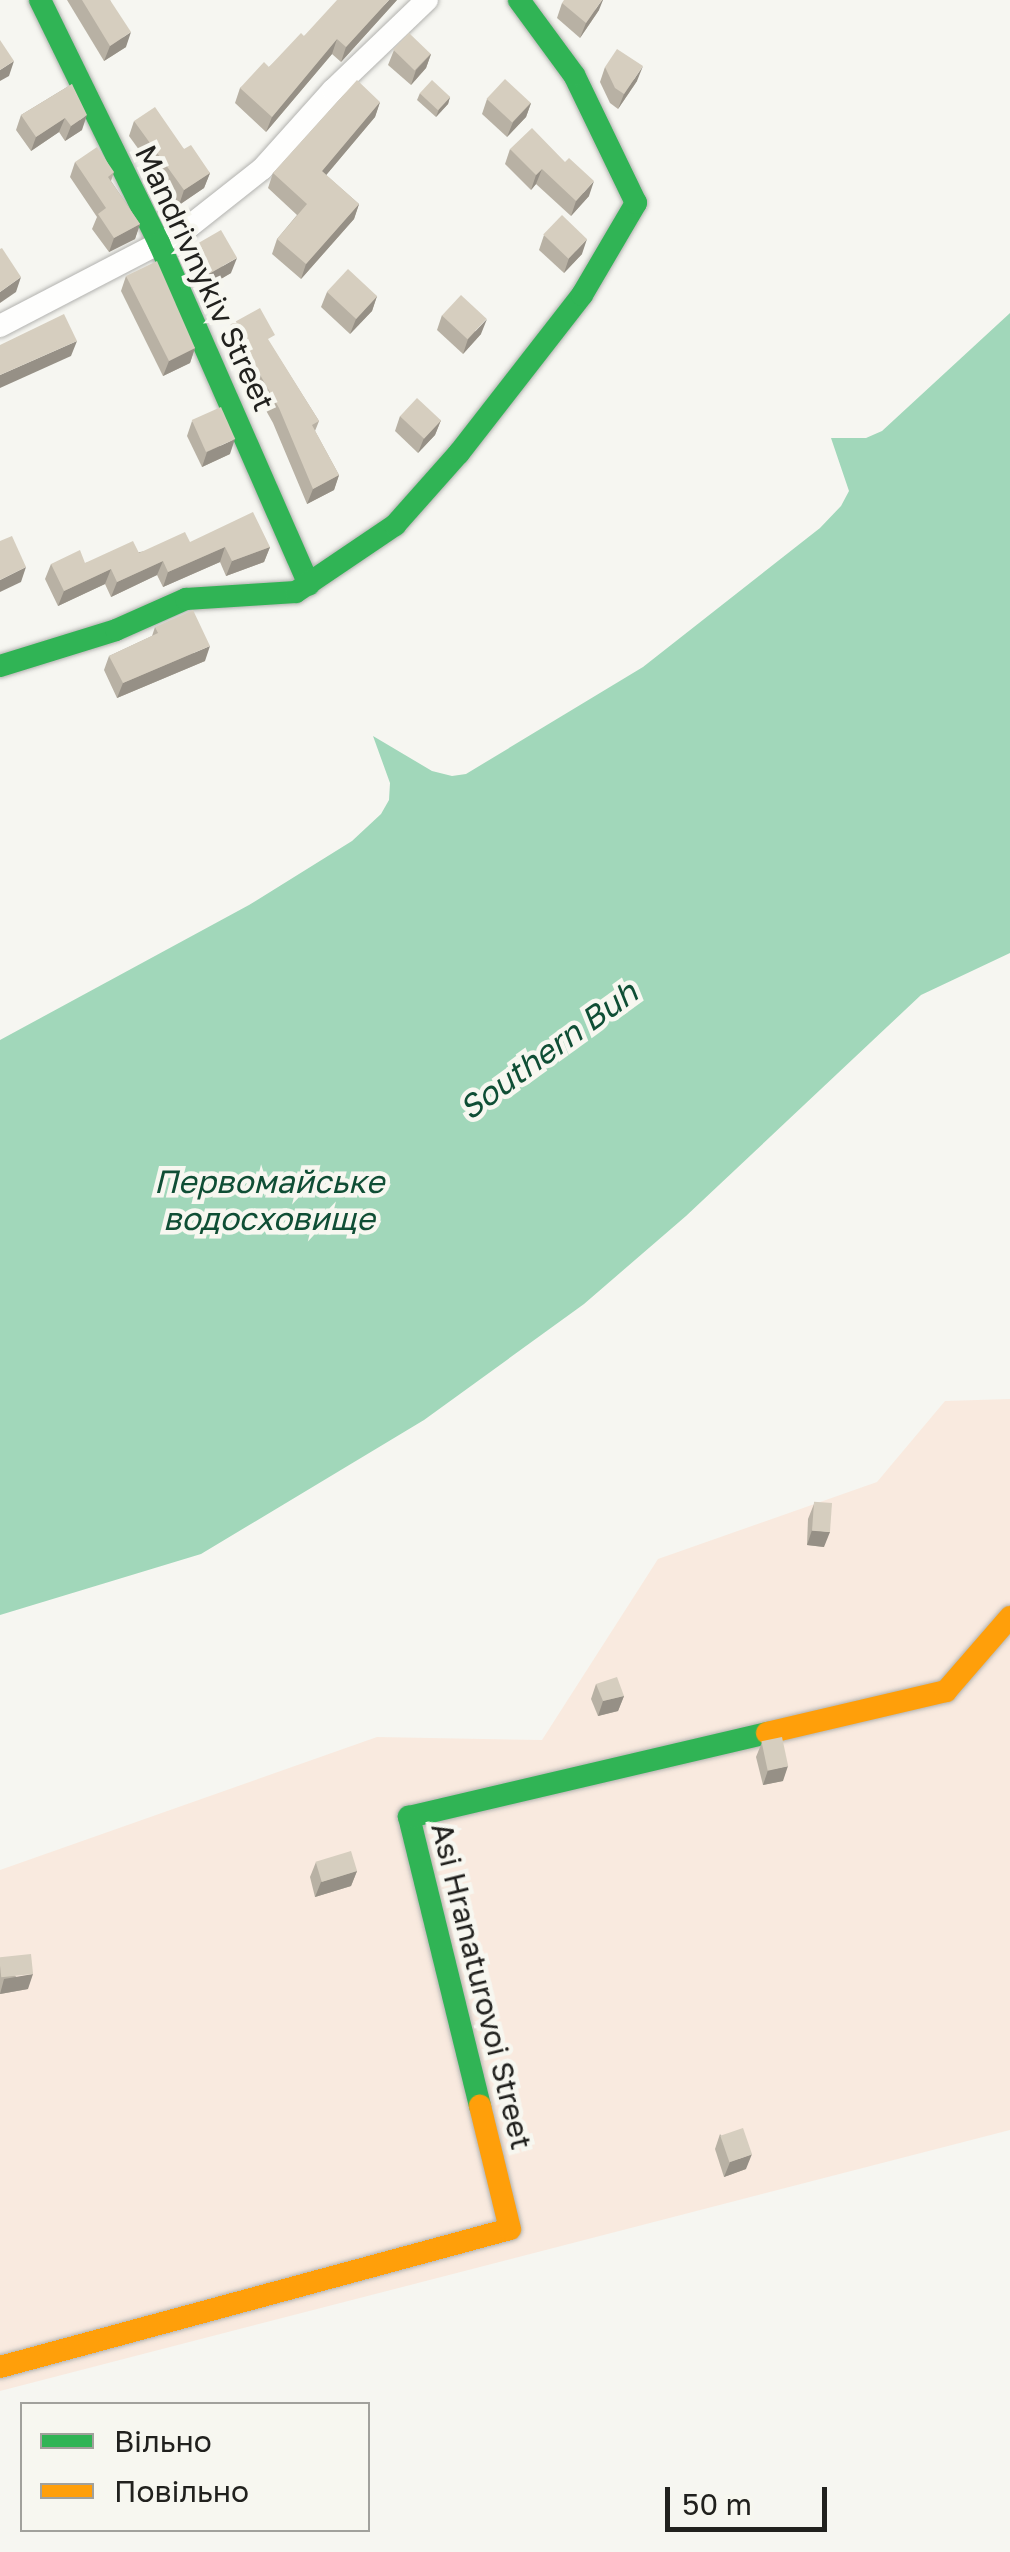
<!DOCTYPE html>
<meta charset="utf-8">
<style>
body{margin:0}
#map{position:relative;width:1010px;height:2552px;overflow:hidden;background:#f6f6f1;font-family:"Golos Text",sans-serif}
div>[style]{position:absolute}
.green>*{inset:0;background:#f9eadf}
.water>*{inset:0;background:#a1d7ba}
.roads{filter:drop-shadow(0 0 2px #b2b2af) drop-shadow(0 0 2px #b2b2af)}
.street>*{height:22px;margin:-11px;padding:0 11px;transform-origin:11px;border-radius:11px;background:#fefefd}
.fast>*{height:22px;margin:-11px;padding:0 11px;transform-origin:11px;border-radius:11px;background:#30b455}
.slow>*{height:22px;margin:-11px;padding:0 11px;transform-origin:11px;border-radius:11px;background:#ff9f0a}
.wall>*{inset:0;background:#b8b1a4}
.shaded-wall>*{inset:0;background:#969086}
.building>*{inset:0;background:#d6cebf;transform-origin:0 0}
span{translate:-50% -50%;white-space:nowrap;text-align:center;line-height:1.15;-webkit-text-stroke:9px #f7f7f0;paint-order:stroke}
.street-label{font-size:30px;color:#21211e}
.water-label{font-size:32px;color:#0f4e35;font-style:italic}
.legend{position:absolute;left:20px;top:2402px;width:350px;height:130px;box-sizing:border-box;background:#f7f7f0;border:2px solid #a1a19c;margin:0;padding:12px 18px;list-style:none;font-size:30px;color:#21211e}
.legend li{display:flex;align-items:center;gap:20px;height:50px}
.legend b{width:50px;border:2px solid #a1a19c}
.scale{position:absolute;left:665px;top:2487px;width:162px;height:45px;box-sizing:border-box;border:5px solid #21211e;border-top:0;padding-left:12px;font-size:30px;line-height:35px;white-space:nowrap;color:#21211e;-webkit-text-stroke:8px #f7f7f0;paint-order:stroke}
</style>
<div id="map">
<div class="green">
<div style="clip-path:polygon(1010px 1399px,1010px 2130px,0 2391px,0 1870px,377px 1737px,542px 1740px,658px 1559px,877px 1482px,945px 1401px)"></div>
</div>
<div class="water">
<div style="clip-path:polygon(1010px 313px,1010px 953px,921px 995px,686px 1216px,584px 1304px,424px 1420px,201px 1554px,0 1615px,0 1040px,249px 905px,352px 841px,381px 814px,389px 800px,390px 783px,373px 736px,432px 771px,452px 776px,466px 774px,643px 667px,820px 528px,841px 506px,849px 491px,831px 438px,866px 438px,882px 431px)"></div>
</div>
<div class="roads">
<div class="street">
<div style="left:0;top:326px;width:210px;rotate:-27.5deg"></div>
<div style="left:186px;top:229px;width:97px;rotate:-38.3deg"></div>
<div style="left:262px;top:169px;width:106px;rotate:-48.1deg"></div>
<div style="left:333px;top:90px;width:130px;rotate:-43.8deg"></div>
</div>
<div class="fast">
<div style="left:40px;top:0;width:271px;rotate:63.9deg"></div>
<div style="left:159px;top:243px;width:373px;rotate:66.3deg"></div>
<div style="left:0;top:666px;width:121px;rotate:-17.2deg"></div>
<div style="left:116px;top:630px;width:77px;rotate:-23.9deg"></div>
<div style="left:186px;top:599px;width:110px;rotate:-3.6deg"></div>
<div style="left:296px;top:592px;width:120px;rotate:-34.1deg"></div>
<div style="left:395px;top:525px;width:96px;rotate:-48.4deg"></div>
<div style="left:459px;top:453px;width:200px;rotate:-52.1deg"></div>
<div style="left:582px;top:295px;width:107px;rotate:-59.6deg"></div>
<div style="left:636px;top:203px;width:142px;rotate:-115.8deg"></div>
<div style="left:574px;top:75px;width:93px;rotate:-126.3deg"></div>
<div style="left:480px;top:2106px;width:298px;rotate:-103.8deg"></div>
<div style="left:409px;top:1817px;width:368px;rotate:-13.2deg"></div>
</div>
<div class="slow">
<div style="left:767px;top:1733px;width:184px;rotate:-13.2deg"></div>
<div style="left:946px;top:1691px;width:98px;rotate:-49.1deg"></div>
<div style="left:0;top:2367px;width:528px;rotate:-15.14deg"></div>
<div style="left:510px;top:2229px;width:127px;rotate:-103.7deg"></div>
</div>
</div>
<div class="wall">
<div style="clip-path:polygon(67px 0,110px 0,126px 47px,104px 61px)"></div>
<div style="clip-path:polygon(397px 0,341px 62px,332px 54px,266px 132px,235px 103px,240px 88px,269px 67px,304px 36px)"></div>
<div style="clip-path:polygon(562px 3px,599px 10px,580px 38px,557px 18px)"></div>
<div style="clip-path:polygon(394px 50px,431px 54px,426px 68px,411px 85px,388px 65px)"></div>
<div style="clip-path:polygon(605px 67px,637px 81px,618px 109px,610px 103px,600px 82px)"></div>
<div style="clip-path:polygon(72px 84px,82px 130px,65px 141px,59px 132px,31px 151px,16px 130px,21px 115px)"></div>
<div style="clip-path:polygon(420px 93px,450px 97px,448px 104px,436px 117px,417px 100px)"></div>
<div style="clip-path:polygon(487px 99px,531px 103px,526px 117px,507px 137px,482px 114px)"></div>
<div style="clip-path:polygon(380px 102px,375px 117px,326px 175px,359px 204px,354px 219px,301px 279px,272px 254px,277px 239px,297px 215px,268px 188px,273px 173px)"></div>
<div style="clip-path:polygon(134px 121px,184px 149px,210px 173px,204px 188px,179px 205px,129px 136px)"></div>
<div style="clip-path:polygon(510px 149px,589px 196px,571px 216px,536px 184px,531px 190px,505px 164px)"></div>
<div style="clip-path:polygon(75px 162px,114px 172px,111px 181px,140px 224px,135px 239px,109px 252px,92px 229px,97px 217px,70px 177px)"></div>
<div style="clip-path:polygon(544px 235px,582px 254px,564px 273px,539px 250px)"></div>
<div style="clip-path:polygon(194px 245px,231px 273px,202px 290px,188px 260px)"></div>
<div style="clip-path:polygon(126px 276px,195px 348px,190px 363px,163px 376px,121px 291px)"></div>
<div style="clip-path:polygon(327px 292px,377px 296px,372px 311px,350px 334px,321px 307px)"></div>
<div style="clip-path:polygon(442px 315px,481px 334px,463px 354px,437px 330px)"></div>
<div style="clip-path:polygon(231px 324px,271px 345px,319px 421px,315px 431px,339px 475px,334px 490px,307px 504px,273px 423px,226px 339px)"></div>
<div style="clip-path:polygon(400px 416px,441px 420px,435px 435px,418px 453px,395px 431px)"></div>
<div style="clip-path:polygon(192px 421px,230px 454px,202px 467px,187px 436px)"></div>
<div style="clip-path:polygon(190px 542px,270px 547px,264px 562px,226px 576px,220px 562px,163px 587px,157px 575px,111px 597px,105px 584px,58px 606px,45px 579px,51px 564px,85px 563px)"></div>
<div style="clip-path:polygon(155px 627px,205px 661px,117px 698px,104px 670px,109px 656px,152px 636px)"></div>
<div style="clip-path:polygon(814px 1504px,824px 1547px,807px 1545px,808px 1519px)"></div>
<div style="clip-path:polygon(596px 1684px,624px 1696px,618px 1711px,598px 1716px,591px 1699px)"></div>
<div style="clip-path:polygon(762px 1742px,783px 1781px,763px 1785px,756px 1757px)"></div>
<div style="clip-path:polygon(316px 1862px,357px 1871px,351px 1886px,315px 1897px,310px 1877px)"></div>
<div style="clip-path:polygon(0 1960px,28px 1989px,0 1994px)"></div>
<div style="clip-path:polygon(720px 2134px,746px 2169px,724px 2177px,715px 2149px)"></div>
</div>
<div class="shaded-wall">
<div style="clip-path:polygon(389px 0,397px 0,341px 62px,346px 47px)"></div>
<div style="clip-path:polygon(602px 0,603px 0,599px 10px,580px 38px,586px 23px)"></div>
<div style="clip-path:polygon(131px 32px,126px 47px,104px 61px,110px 46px)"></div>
<div style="clip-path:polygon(337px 39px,332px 54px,266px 132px,272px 117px)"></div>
<div style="clip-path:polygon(431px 54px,426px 68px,411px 85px,416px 70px)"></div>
<div style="clip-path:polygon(14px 61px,9px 76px,0 81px,0 70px)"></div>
<div style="clip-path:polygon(643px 66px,637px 81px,618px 109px,624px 94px)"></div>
<div style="clip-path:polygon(450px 97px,448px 104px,436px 117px,439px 109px)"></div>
<div style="clip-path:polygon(380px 102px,375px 117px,317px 186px,322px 171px)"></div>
<div style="clip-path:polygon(531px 103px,526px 117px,507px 137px,513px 122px)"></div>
<div style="clip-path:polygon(87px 115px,82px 130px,65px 141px,71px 126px)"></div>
<div style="clip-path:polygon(65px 118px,59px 132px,31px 151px,36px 137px)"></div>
<div style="clip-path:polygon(542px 169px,536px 184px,531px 190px,536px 175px)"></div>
<div style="clip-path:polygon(210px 173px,204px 188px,179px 205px,184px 190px)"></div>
<div style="clip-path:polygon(594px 181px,589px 196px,571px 216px,576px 201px)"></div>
<div style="clip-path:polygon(359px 204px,354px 219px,301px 279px,306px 264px)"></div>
<div style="clip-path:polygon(140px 224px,135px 239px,109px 252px,114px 238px)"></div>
<div style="clip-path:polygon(587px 239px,582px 254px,564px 273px,569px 258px)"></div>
<div style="clip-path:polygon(237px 258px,231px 273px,202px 290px,207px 275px)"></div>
<div style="clip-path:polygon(21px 277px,16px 292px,0 303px,0 292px)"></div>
<div style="clip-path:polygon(377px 296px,372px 311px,350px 334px,356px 319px)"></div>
<div style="clip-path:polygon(487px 319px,481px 334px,463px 354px,468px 339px)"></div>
<div style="clip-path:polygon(77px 341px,71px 356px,0 388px,0 375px)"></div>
<div style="clip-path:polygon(195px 348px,190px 363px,163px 376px,169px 361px)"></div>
<div style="clip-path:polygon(441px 420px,435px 435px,418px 453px,424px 438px)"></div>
<div style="clip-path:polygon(235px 439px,230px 454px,202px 467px,207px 452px)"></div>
<div style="clip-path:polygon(339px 475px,334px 490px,307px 504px,313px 489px)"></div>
<div style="clip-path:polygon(225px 547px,220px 562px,163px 587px,168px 572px)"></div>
<div style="clip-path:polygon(270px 547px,264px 562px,226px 576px,232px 561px)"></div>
<div style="clip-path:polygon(163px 561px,157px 575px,111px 597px,117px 582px)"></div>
<div style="clip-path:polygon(26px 567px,21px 582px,0 592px,0 580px)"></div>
<div style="clip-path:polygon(111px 569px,105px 584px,58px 606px,64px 591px)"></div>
<div style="clip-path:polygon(210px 646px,205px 661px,117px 698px,123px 683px)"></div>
<div style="clip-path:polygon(812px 1530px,830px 1532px,824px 1547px,807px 1545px)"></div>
<div style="clip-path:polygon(624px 1696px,618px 1711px,598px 1716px,603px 1701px)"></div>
<div style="clip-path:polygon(788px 1766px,783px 1781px,763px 1785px,768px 1770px)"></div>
<div style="clip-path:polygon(357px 1871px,351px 1886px,315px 1897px,321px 1882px)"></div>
<div style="clip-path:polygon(33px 1974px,28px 1989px,0 1994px,4px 1979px)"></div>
<div style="clip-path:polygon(752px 2154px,746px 2169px,724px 2177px,730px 2162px)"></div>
</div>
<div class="building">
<div style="clip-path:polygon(82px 0,110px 0,131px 32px,110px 46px)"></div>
<div style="clip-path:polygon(337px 0,389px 0,346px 47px,337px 39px,272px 117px,240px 88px,264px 62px,269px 67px,301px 33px,304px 36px)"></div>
<div style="clip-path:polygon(564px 0,602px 0,586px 23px,562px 3px)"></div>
<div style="left:409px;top:33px;width:30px;height:23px;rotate:44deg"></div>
<div style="clip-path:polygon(0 40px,14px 61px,0 70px)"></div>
<div style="clip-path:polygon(617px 49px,643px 66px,624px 94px,615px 88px,605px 67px)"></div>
<div style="left:505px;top:79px;width:35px;height:27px;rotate:43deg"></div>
<div style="clip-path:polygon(357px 80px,380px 102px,322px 171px,359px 204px,306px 264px,277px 239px,307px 204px,273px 173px)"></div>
<div style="left:432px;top:80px;width:25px;height:18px;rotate:43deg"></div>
<div style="clip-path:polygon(72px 84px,87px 115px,71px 126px,65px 118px,36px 137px,21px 115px)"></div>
<div style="clip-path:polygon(155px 107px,184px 149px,191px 145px,210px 173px,184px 190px,134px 121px)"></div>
<div style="clip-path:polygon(532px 128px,565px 162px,569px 158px,594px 181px,576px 201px,542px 169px,536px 175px,510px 149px)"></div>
<div style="clip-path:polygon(97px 147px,114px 172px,108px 177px,140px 224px,114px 238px,98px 214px,106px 208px,75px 162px)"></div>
<div style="left:562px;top:215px;width:35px;height:27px;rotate:44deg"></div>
<div style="left:221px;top:230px;width:32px;height:31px;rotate:60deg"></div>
<div style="clip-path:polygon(2px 248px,21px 277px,0 292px,0 249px)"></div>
<div style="clip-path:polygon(157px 261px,195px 348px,169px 361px,126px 276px)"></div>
<div style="left:348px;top:269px;width:40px;height:31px;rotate:43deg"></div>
<div style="left:461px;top:295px;width:35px;height:28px;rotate:43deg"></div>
<div style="clip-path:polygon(260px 308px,275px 335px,268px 339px,319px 421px,312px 425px,339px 475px,313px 489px,279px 408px,231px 324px)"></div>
<div style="clip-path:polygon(64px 314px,77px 341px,0 375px,0 345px)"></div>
<div style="left:417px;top:398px;width:33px;height:25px;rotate:43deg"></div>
<div style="left:221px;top:407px;width:35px;height:32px;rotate:66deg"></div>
<div style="clip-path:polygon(253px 512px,270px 547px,232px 561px,225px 547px,168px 572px,163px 561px,117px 582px,111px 569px,64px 591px,51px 564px,80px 550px,85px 563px,133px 541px,139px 553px,185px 532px,190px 542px)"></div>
<div style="clip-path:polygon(12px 536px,26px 567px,0 580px,0 541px)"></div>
<div style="clip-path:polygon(193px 610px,210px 646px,123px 683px,109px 656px,158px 633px,155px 627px)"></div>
<div style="left:832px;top:1503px;width:29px;height:18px;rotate:94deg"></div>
<div style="clip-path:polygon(617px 1677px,624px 1696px,603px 1701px,596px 1684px)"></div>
<div style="left:782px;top:1737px;width:30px;height:21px;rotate:78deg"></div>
<div style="left:351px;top:1851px;width:21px;height:37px;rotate:73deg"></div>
<div style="left:31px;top:1954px;width:20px;height:32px;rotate:84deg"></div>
<div style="left:743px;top:2128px;width:28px;height:24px;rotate:71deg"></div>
</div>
<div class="street-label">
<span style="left:205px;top:278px;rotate:65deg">Mandrivnykiv Street</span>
<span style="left:482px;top:1986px;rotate:76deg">Asi Hranaturovoi Street</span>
</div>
<div class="water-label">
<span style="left:548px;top:1050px;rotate:-36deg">Southern Buh</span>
<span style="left:269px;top:1200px">Первомайське<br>водосховище</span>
</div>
<ul class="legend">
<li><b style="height:12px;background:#30b455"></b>Вільно</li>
<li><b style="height:12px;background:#ff9f0a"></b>Повільно</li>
</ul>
<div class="scale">50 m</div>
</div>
